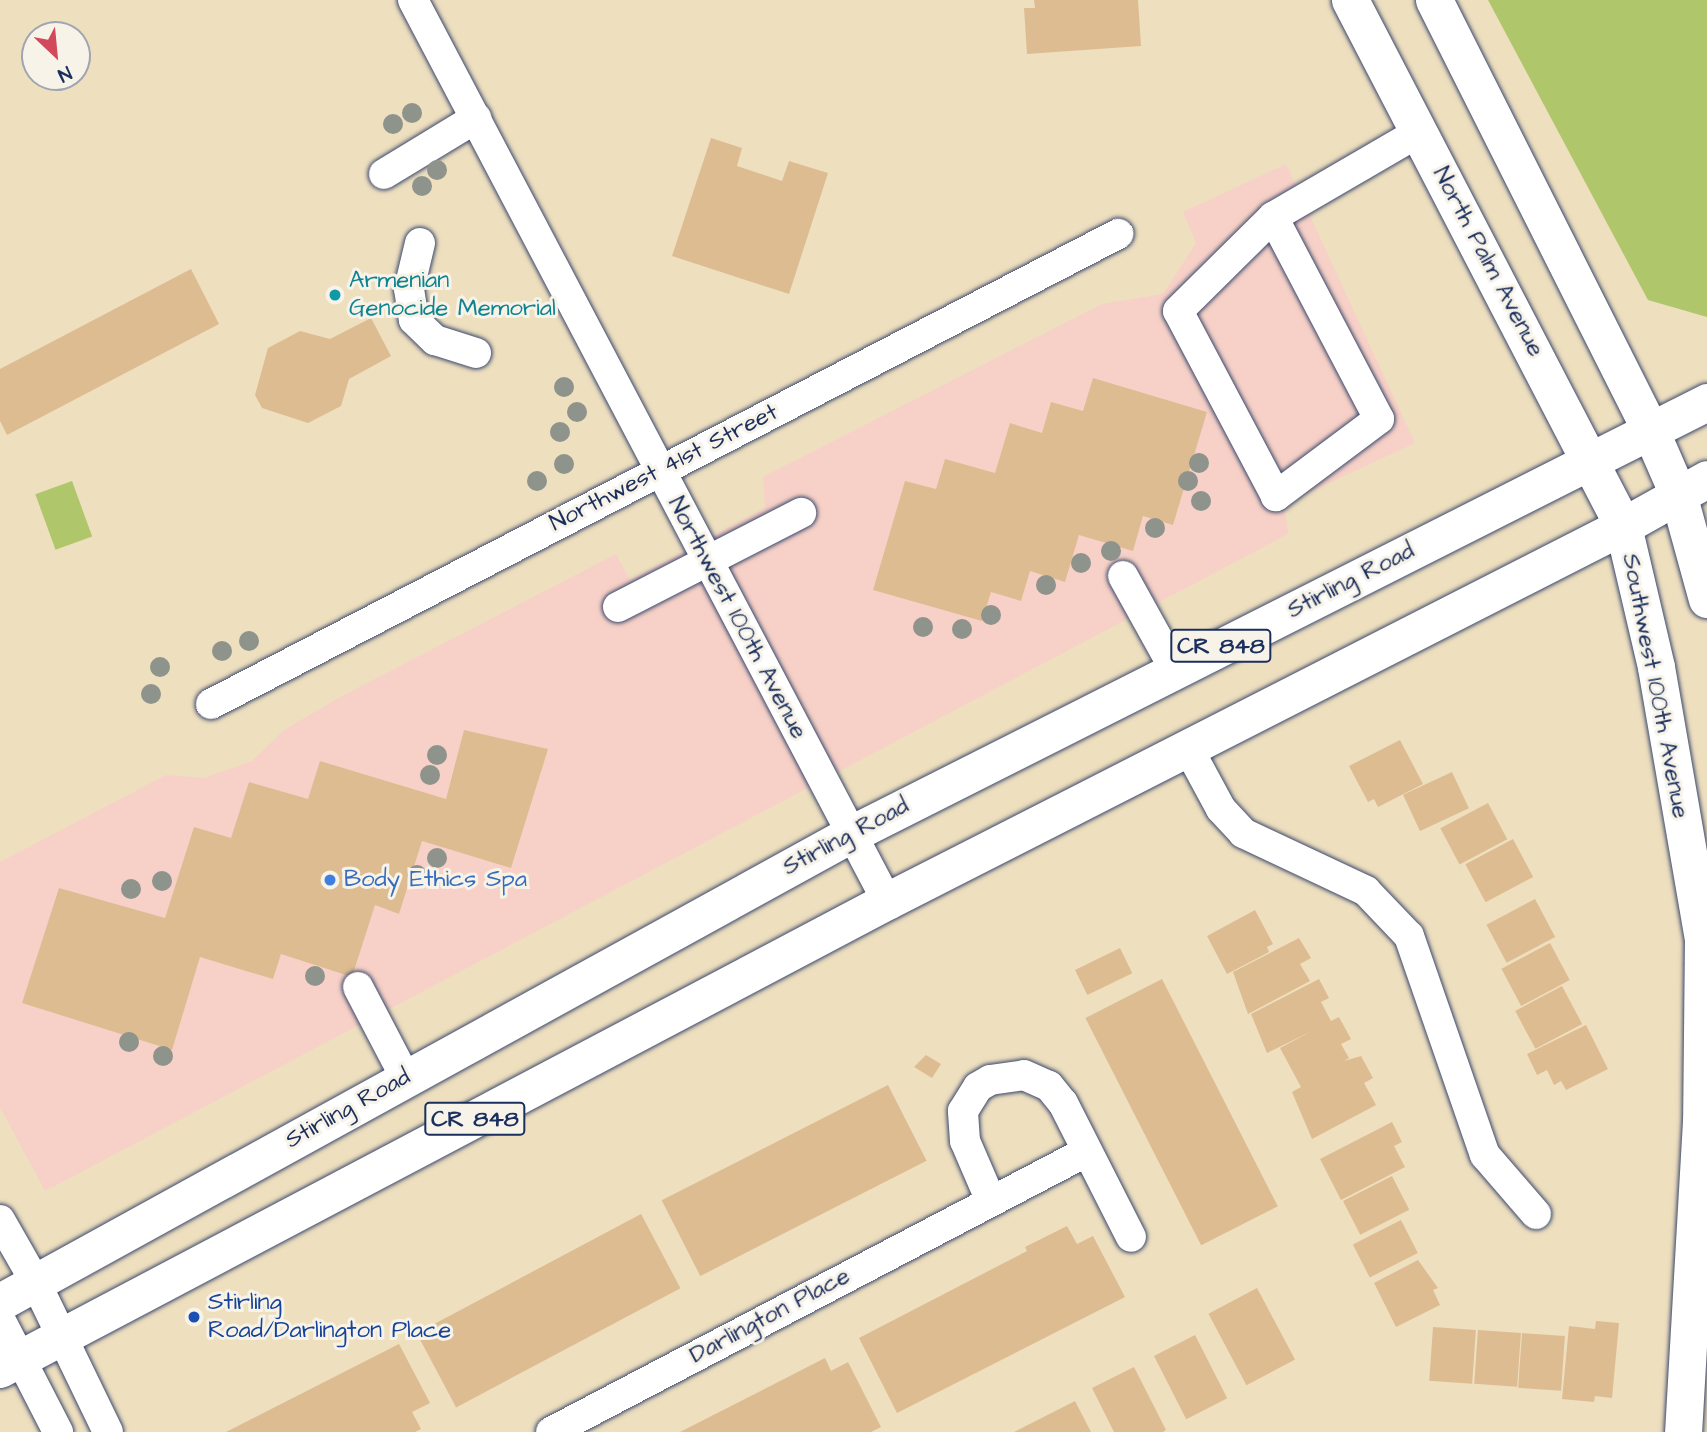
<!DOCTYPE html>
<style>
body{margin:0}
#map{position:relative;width:1707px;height:1432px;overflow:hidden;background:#eedfbf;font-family:"Architects Daughter",sans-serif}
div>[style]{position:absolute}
.built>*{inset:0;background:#f7d1c7}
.green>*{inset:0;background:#afc66b;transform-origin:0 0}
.building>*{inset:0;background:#debc92;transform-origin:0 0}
.roads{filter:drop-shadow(0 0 2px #3b496d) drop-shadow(0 0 2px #3b496d)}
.minor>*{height:30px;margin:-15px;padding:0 15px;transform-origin:15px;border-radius:15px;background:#fff}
.major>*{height:37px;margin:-18.5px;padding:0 18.5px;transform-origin:18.5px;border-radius:18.5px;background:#fff}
.trees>*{width:20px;height:20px;margin:-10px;border-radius:50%;background:#8e938b}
.dots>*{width:19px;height:19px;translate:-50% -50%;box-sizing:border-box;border:4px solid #f7f3e8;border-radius:50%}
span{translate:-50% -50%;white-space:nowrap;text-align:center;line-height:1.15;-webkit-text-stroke:6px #f7f3e8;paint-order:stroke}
.shield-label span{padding:2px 5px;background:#f7f3e8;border:2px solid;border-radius:5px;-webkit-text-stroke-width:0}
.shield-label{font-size:23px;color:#1b2f5e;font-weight:700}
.street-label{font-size:24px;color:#1b2f5e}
.culture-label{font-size:24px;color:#0d838f}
.left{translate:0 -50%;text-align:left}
.shop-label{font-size:24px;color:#366cbe}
.transit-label{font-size:24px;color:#164399}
.north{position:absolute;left:21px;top:21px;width:70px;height:70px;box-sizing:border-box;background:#f7f3e8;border:2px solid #9fa5b1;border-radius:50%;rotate:154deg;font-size:19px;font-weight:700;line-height:28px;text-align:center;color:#1b2f5e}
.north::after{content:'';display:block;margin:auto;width:24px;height:32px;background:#d1495b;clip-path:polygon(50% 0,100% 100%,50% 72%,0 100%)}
</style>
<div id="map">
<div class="built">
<div style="clip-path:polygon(1286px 164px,1415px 443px,1284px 504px,1288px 534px,45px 1191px,0 1107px,0 862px,166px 775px,204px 778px,252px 761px,284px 730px,342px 696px,616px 554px,630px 580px,765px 508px,763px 477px,1102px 304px,1163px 294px,1196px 243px,1183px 212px)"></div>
</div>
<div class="green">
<div style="clip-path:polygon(1488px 0,1707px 0,1707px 317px,1648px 300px)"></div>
<div style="left:72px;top:481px;width:59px;height:39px;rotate:70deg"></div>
</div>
<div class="building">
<div style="clip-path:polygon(1034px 0,1138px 0,1141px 46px,1027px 54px,1024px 8px,1035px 8px)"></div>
<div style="clip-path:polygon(711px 138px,742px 148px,737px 166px,782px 181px,789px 161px,828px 173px,789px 294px,672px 256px)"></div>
<div style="clip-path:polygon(191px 269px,219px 324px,7px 435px,0 421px,0 369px)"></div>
<div style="clip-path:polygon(371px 318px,391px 356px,349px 379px,341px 406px,308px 423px,262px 408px,255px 395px,268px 348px,300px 331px,330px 339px)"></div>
<div style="clip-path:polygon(1093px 378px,1207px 412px,1173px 525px,1143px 516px,1133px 551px,1079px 535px,1065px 582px,1030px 571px,1021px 601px,991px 592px,982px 621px,873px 590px,905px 481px,936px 489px,945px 459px,995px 473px,1010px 423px,1042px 433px,1051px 402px,1083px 411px)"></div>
<div style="clip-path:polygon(464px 730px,548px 749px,511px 868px,422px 841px,399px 914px,375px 905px,352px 977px,281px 954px,273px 979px,200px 957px,172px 1050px,22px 1003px,59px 888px,165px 918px,194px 827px,231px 838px,249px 782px,308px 799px,320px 761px,446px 799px)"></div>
<div style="clip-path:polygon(1400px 740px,1423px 784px,1378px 807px,1374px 799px,1368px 802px,1349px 766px)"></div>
<div style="left:1452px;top:772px;width:40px;height:54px;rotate:65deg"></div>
<div style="left:1488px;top:803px;width:41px;height:54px;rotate:62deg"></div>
<div style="left:1513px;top:839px;width:43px;height:54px;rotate:62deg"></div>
<div style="left:1535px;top:899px;width:43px;height:55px;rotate:62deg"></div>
<div style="clip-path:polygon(1255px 910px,1273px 944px,1267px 947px,1269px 952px,1227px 974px,1207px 936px)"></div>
<div style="clip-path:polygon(1299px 938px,1311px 958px,1300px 964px,1310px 981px,1248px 1014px,1233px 972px)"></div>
<div style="left:1550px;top:943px;width:42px;height:55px;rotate:62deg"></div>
<div style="left:1120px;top:948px;width:28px;height:50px;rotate:64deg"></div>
<div style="left:1162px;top:979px;width:255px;height:86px;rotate:63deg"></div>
<div style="clip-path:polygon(1319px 979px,1329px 998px,1321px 1002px,1331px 1021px,1339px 1017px,1351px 1039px,1341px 1044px,1349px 1058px,1344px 1061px,1361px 1056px,1373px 1078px,1364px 1083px,1376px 1105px,1312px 1139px,1292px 1092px,1301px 1087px,1280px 1048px,1312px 1031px,1267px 1053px,1251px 1014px)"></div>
<div style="left:1562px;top:986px;width:43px;height:53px;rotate:62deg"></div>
<div style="clip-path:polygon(1586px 1025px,1608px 1069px,1566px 1090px,1561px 1081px,1554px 1085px,1547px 1070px,1537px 1075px,1527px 1054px)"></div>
<div style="clip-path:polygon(926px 1055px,941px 1064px,932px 1078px,914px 1067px)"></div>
<div style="left:888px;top:1085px;width:85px;height:254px;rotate:63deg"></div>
<div style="clip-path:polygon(1392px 1122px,1402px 1142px,1394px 1146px,1405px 1167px,1341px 1200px,1320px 1159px)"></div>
<div style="left:1392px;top:1176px;width:38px;height:55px;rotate:63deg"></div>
<div style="left:641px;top:1214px;width:84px;height:254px;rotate:62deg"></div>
<div style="left:1401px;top:1220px;width:37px;height:54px;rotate:63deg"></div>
<div style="clip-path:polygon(1067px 1226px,1077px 1244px,1093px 1236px,1125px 1297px,897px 1413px,859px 1338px,1027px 1251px,1025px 1247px)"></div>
<div style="clip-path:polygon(1418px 1260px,1438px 1288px,1433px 1290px,1440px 1305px,1396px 1327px,1374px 1283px)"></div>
<div style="left:1257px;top:1288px;width:81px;height:55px;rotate:62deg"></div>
<div style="clip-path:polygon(1596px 1321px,1619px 1323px,1612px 1398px,1595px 1396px,1594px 1402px,1562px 1399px,1569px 1326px,1595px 1329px)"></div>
<div style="left:1433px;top:1327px;width:43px;height:54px;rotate:4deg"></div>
<div style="left:1478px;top:1330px;width:43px;height:54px;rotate:4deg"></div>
<div style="left:1522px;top:1333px;width:43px;height:55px;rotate:4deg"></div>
<div style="left:1195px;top:1335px;width:71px;height:46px;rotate:63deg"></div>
<div style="clip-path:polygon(399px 1344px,430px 1403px,412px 1412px,421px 1429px,415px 1432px,226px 1432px)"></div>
<div style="clip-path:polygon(825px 1358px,831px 1371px,848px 1362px,881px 1427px,871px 1432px,680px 1432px)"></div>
<div style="clip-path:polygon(1134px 1367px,1166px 1430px,1163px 1432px,1114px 1432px,1092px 1388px)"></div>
<div style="clip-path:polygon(1075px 1401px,1091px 1432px,1014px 1432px)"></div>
</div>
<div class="roads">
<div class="minor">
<div style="left:413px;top:0;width:1018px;rotate:62.25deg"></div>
<div style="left:384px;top:174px;width:108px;rotate:-31.3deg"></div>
<div style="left:1273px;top:217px;width:228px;rotate:62.3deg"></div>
<div style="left:1379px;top:419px;width:129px;rotate:143.2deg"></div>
<div style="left:1276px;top:496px;width:209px;rotate:-117.9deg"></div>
<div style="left:1178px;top:311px;width:134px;rotate:-44.7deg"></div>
<div style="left:1273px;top:217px;width:169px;rotate:-30.2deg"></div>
<div style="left:420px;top:243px;width:47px;rotate:103.4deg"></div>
<div style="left:409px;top:289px;width:31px;rotate:81deg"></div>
<div style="left:414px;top:320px;width:29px;rotate:44deg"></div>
<div style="left:435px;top:340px;width:43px;rotate:17.6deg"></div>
<div style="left:1123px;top:576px;width:107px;rotate:61deg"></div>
<div style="left:618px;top:607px;width:206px;rotate:-27.2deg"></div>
<div style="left:211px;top:704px;width:1022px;rotate:-27.39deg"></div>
<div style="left:1188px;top:748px;width:69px;rotate:61.6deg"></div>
<div style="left:1221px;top:809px;width:33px;rotate:47deg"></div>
<div style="left:1243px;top:833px;width:136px;rotate:25.2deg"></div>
<div style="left:1366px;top:891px;width:62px;rotate:46.3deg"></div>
<div style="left:1409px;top:936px;width:232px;rotate:70.9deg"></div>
<div style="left:1485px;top:1155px;width:78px;rotate:49.2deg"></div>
<div style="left:358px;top:987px;width:102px;rotate:62.4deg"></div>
<div style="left:990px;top:1199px;width:63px;rotate:-113.3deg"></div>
<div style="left:965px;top:1141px;width:30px;rotate:-94deg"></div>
<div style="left:963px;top:1111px;width:28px;rotate:-58deg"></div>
<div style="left:978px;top:1087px;width:14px;rotate:-30deg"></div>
<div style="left:990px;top:1080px;width:34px;rotate:-8deg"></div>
<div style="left:1024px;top:1075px;width:27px;rotate:24deg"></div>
<div style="left:1049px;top:1086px;width:22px;rotate:51deg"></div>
<div style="left:1063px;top:1103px;width:150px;rotate:63.1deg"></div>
<div style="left:0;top:1220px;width:73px;rotate:60.3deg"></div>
<div style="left:36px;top:1283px;width:165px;rotate:64.2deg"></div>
<div style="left:0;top:1319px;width:127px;rotate:62.8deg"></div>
<div style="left:551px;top:1432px;width:604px;rotate:-27.63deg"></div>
</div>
<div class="major">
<div style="left:1350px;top:0;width:593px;rotate:62.57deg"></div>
<div style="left:1623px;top:526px;width:145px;rotate:76.8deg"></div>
<div style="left:1656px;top:667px;width:275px;rotate:80.2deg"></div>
<div style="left:1703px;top:938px;width:183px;rotate:90.6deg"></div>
<div style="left:1701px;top:1121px;width:312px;rotate:93.3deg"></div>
<div style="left:1434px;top:0;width:483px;rotate:63.3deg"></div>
<div style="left:1651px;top:432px;width:68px;rotate:66.5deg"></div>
<div style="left:1678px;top:494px;width:109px;rotate:74.6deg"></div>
<div style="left:0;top:1302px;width:971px;rotate:-28.81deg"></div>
<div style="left:851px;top:834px;width:959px;rotate:-26.78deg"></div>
<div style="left:0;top:1369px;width:1003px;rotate:-27.82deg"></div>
<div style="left:887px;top:901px;width:826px;rotate:-27deg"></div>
<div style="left:1623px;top:526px;width:96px;rotate:-29.2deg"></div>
</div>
</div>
<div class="trees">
<div style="left:412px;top:113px"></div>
<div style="left:393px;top:124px"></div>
<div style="left:437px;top:170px"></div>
<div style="left:422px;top:186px"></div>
<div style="left:564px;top:387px"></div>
<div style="left:577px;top:412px"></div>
<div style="left:560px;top:432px"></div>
<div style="left:1199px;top:463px"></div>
<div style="left:564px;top:464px"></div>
<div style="left:537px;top:481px"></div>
<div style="left:1188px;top:481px"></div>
<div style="left:1201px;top:501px"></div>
<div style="left:1155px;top:528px"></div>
<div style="left:1111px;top:551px"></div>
<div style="left:1081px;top:563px"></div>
<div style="left:1046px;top:585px"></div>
<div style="left:991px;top:615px"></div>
<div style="left:923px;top:627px"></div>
<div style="left:962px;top:629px"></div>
<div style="left:249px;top:641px"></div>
<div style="left:222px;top:651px"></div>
<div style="left:160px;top:667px"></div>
<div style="left:151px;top:694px"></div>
<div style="left:437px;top:755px"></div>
<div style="left:430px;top:775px"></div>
<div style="left:437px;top:858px"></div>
<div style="left:417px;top:875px"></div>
<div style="left:162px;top:881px"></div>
<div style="left:131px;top:889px"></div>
<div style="left:315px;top:976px"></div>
<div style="left:129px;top:1042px"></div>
<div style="left:163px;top:1056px"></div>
</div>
<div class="dots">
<div style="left:335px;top:295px;background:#0f9aa8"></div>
<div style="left:330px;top:880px;background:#3f7fe0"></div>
<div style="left:194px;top:1317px;background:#1a4fb4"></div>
</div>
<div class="shield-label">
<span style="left:1221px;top:646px">CR 848</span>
<span style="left:475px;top:1119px">CR 848</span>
</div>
<div class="street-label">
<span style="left:1488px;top:262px;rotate:62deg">North Palm Avenue</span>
<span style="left:664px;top:468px;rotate:-27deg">Northwest 41st Street</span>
<span style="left:1351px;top:581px;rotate:-27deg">Stirling Road</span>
<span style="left:737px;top:618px;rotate:62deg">Northwest 100th Avenue</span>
<span style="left:1655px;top:686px;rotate:79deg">Southwest 100th Avenue</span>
<span style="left:846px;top:837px;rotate:-28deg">Stirling Road</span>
<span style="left:348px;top:1109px;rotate:-29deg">Stirling Road</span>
<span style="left:770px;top:1316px;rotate:-28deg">Darlington Place</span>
</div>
<div class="culture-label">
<span class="left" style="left:349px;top:295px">Armenian<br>Genocide Memorial</span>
</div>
<div class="shop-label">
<span class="left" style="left:344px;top:880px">Body Ethics Spa</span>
</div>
<div class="transit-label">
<span class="left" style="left:208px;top:1317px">Stirling<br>Road/Darlington Place</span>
</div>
<div class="north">N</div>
</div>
